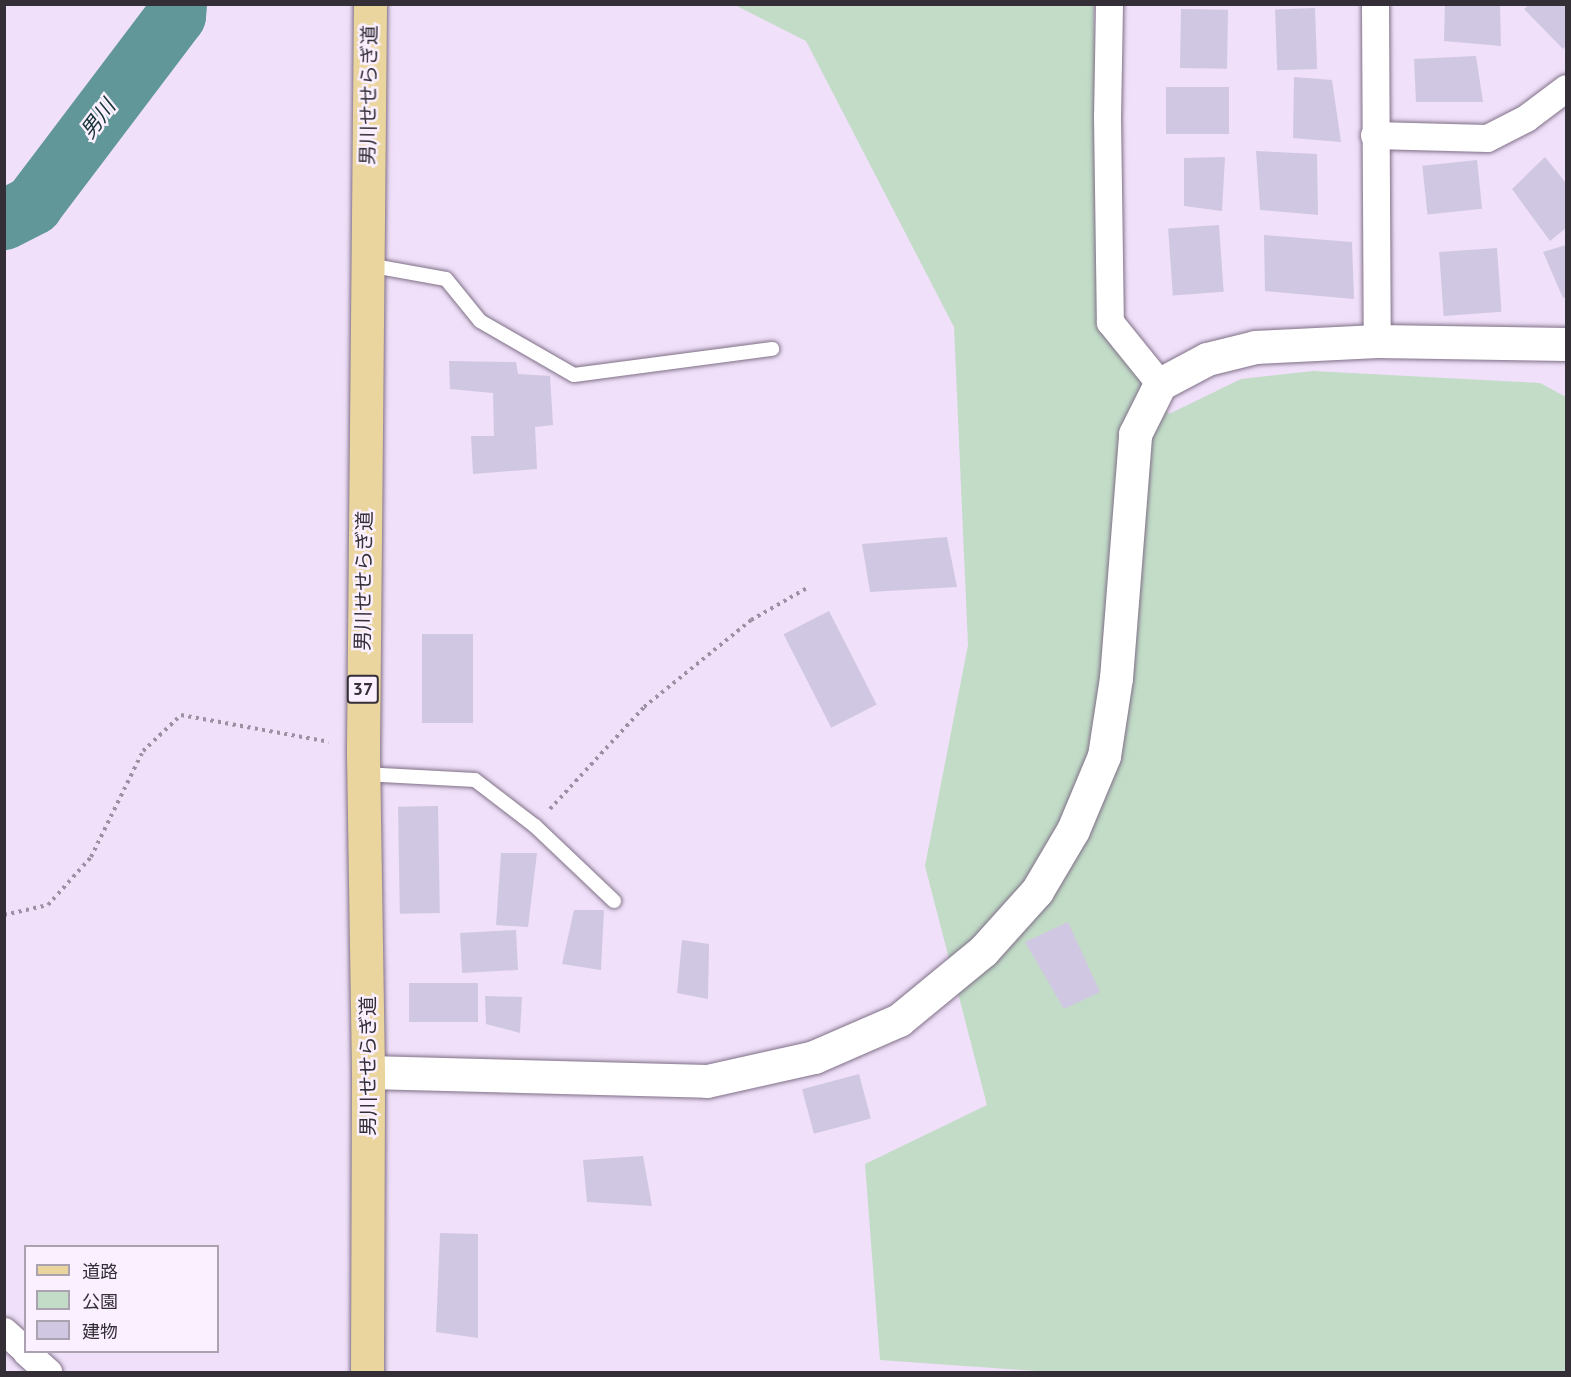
<!DOCTYPE html>
<meta charset="utf-8">
<style>
body{margin:0}
#map{position:relative;width:1571px;height:1377px;overflow:hidden;background:#f0e0f9;font-family:"PT Sans","Noto Sans JP",sans-serif}
div>[style]{position:absolute}
.green>*{inset:0;background:#c2dcc7}
.river>*{height:60px;margin:-30px;padding:0 30px;transform-origin:30px;border-radius:30px;background:#619799}
.building>*{inset:0;background:#d0c7e2;transform-origin:0 0}
.path>*{height:4px;margin-top:-2px;transform-origin:0;background:repeating-linear-gradient(90deg,#9c91a2 0 3px,transparent 0 7.5px)}
.roads{filter:drop-shadow(0 0 2px #7f7087) drop-shadow(0 0 2px #7f7087)}
.lane>*{height:14px;margin:-7px;padding:0 7px;transform-origin:7px;border-radius:7px;background:#fff}
.street>*{height:27px;margin:-13.5px;padding:0 13.5px;transform-origin:13.5px;border-radius:13.5px;background:#fff}
.secondary>*{height:33px;margin:-16.5px;padding:0 16.5px;transform-origin:16.5px;border-radius:16.5px;background:#fff}
.primary>*{height:33px;margin:-16.5px;padding:0 16.5px;transform-origin:16.5px;border-radius:16.5px;background:#ebd59f}
span{translate:-50% -50%;white-space:nowrap;text-align:center;line-height:1.15;-webkit-text-stroke:5px #faf0ff;paint-order:stroke}
.shield-label span{padding:2px 4px;background:#faf0ff;border:2px solid;border-radius:4px;-webkit-text-stroke-width:0}
.shield-label{font-size:18px;color:#342e37;font-weight:700}
.street-label{font-size:20px;color:#342e37}
.water-label{font-size:21px;color:#143132;font-style:italic}
.frame{position:absolute;inset:0;border:6px solid #342e37;pointer-events:none}
.legend{position:absolute;left:24px;top:1245px;width:195px;height:108px;box-sizing:border-box;background:#faf0ff;border:2px solid #aba2af;margin:0;padding:8px 10px;list-style:none;font-size:18px;color:#342e37}
.legend li{display:flex;align-items:center;gap:12px;height:30px}
.legend b{width:30px;border:2px solid #aba2af}
</style>
<div id="map">
<div class="green">
<div style="clip-path:polygon(735px 5px,1094px 5px,1100px 331px,1169px 414px,1241px 379px,1313px 371px,1540px 383px,1566px 397px,1566px 1372px,1052px 1372px,880px 1360px,865px 1164px,987px 1105px,925px 866px,968px 645px,954px 327px,806px 41px)"></div>
</div>
<div class="river">
<div style="left:4px;top:220px;width:33px;rotate:-27deg"></div>
<div style="left:33px;top:205px;width:237px;rotate:-52.9deg"></div>
<div style="left:176px;top:16px;width:12px;rotate:-85deg"></div>
</div>
<div class="building">
<div style="clip-path:polygon(1445px 4px,1500px 4px,1501px 46px,1444px 41px)"></div>
<div style="clip-path:polygon(1530px 4px,1566px 4px,1566px 46px,1563px 49px,1524px 9px)"></div>
<div style="left:1315px;top:8px;width:61px;height:40px;rotate:88deg"></div>
<div style="left:1181px;top:9px;width:47px;height:59px;rotate:1deg"></div>
<div style="clip-path:polygon(1476px 56px,1483px 102px,1416px 102px,1414px 59px)"></div>
<div style="clip-path:polygon(1294px 77px,1332px 80px,1341px 142px,1293px 138px)"></div>
<div style="left:1229px;top:87px;width:47px;height:63px;rotate:90deg"></div>
<div style="clip-path:polygon(1256px 151px,1317px 154px,1318px 215px,1260px 210px)"></div>
<div style="clip-path:polygon(1225px 157px,1222px 211px,1184px 206px,1184px 158px)"></div>
<div style="clip-path:polygon(1545px 157px,1566px 183px,1566px 228px,1550px 241px,1512px 189px)"></div>
<div style="left:1477px;top:160px;width:49px;height:55px;rotate:84deg"></div>
<div style="left:1219px;top:225px;width:67px;height:51px;rotate:86deg"></div>
<div style="clip-path:polygon(1264px 235px,1352px 242px,1354px 299px,1265px 291px)"></div>
<div style="clip-path:polygon(1566px 245px,1566px 297px,1563px 298px,1543px 252px)"></div>
<div style="left:1497px;top:248px;width:64px;height:58px;rotate:86deg"></div>
<div style="clip-path:polygon(449px 361px,516px 362px,518px 374px,550px 376px,553px 425px,535px 427px,537px 469px,473px 474px,471px 436px,494px 436px,493px 393px,450px 389px)"></div>
<div style="clip-path:polygon(947px 537px,957px 587px,870px 592px,862px 544px)"></div>
<div style="left:829px;top:611px;width:105px;height:51px;rotate:63deg"></div>
<div style="left:473px;top:634px;width:89px;height:51px;rotate:90deg"></div>
<div style="left:438px;top:806px;width:107px;height:40px;rotate:89deg"></div>
<div style="clip-path:polygon(501px 853px,537px 853px,528px 927px,496px 925px)"></div>
<div style="clip-path:polygon(574px 910px,604px 910px,601px 970px,562px 964px)"></div>
<div style="clip-path:polygon(1068px 922px,1100px 992px,1064px 1009px,1025px 942px)"></div>
<div style="left:516px;top:930px;width:40px;height:56px;rotate:87deg"></div>
<div style="clip-path:polygon(682px 940px,709px 944px,708px 999px,677px 993px)"></div>
<div style="left:409px;top:983px;width:69px;height:39px"></div>
<div style="clip-path:polygon(485px 996px,522px 997px,520px 1033px,486px 1024px)"></div>
<div style="left:859px;top:1074px;width:46px;height:59px;rotate:75deg"></div>
<div style="clip-path:polygon(643px 1156px,652px 1206px,587px 1202px,583px 1160px)"></div>
<div style="clip-path:polygon(440px 1233px,478px 1234px,478px 1338px,436px 1332px)"></div>
</div>
<div class="path">
<div style="left:550px;top:809px;width:139px;rotate:-47.3deg"></div>
<div style="left:644px;top:707px;width:138px;rotate:-39.1deg"></div>
<div style="left:751px;top:620px;width:64px;rotate:-29.7deg"></div>
<div style="left:4px;top:915px;width:45px;rotate:-12.8deg"></div>
<div style="left:48px;top:905px;width:64px;rotate:-48.1deg"></div>
<div style="left:91px;top:857px;width:118px;rotate:-63.9deg"></div>
<div style="left:143px;top:751px;width:52px;rotate:-43.5deg"></div>
<div style="left:181px;top:715px;width:150px;rotate:10.3deg"></div>
</div>
<div class="roads">
<div class="lane">
<div style="left:368px;top:265px;width:79px;rotate:10.2deg"></div>
<div style="left:446px;top:279px;width:54px;rotate:51deg"></div>
<div style="left:480px;top:321px;width:108px;rotate:29.9deg"></div>
<div style="left:574px;top:375px;width:200px;rotate:-7.5deg"></div>
<div style="left:363px;top:774px;width:112px;rotate:3.1deg"></div>
<div style="left:475px;top:780px;width:76px;rotate:37.5deg"></div>
<div style="left:535px;top:826px;width:109px;rotate:43.5deg"></div>
</div>
<div class="street">
<div style="left:1109px;top:4px;width:112px;rotate:91deg"></div>
<div style="left:1107px;top:116px;width:206px;rotate:89.2deg"></div>
<div style="left:1110px;top:322px;width:80px;rotate:51.1deg"></div>
<div style="left:1375px;top:4px;width:337px;rotate:89.7deg"></div>
<div style="left:1374px;top:135px;width:113px;rotate:1.5deg"></div>
<div style="left:1487px;top:138px;width:44px;rotate:-27.1deg"></div>
<div style="left:1526px;top:118px;width:50px;rotate:-36.9deg"></div>
<div style="left:4px;top:1331px;width:30px;rotate:42deg"></div>
<div style="left:26px;top:1352px;width:30px;rotate:42deg"></div>
</div>
<div class="secondary">
<div style="left:368px;top:1072px;width:339px;rotate:1.5deg"></div>
<div style="left:707px;top:1081px;width:110px;rotate:-12.6deg"></div>
<div style="left:814px;top:1057px;width:93px;rotate:-23.5deg"></div>
<div style="left:899px;top:1020px;width:109px;rotate:-39.4deg"></div>
<div style="left:983px;top:951px;width:81px;rotate:-48deg"></div>
<div style="left:1037px;top:891px;width:71px;rotate:-59.5deg"></div>
<div style="left:1073px;top:830px;width:80px;rotate:-67.3deg"></div>
<div style="left:1104px;top:756px;width:79px;rotate:-81.3deg"></div>
<div style="left:1116px;top:678px;width:245px;rotate:-85.5deg"></div>
<div style="left:1135px;top:434px;width:56px;rotate:-63.4deg"></div>
<div style="left:1160px;top:384px;width:53px;rotate:-28deg"></div>
<div style="left:1207px;top:359px;width:49px;rotate:-14deg"></div>
<div style="left:1255px;top:347px;width:122px;rotate:-2.8deg"></div>
<div style="left:1377px;top:341px;width:189px;rotate:0.9deg"></div>
</div>
<div class="primary">
<div style="left:367px;top:1372px;width:300px;rotate:-89.8deg"></div>
<div style="left:368px;top:1072px;width:324px;rotate:-90.9deg"></div>
<div style="left:363px;top:748px;width:744px;rotate:-89.46deg"></div>
</div>
</div>
<div class="shield-label">
<span style="left:363px;top:689px">37</span>
</div>
<div class="street-label">
<span style="left:369px;top:95px;rotate:-89deg">男川せせらぎ道</span>
<span style="left:364px;top:581px;rotate:-89deg">男川せせらぎ道</span>
<span style="left:368px;top:1066px;rotate:-90deg">男川せせらぎ道</span>
</div>
<div class="water-label">
<span style="left:98px;top:119px;rotate:-53deg">男川</span>
</div>
<div class="frame"></div>
<ul class="legend">
<li><b style="height:8px;background:#ebd59f"></b>道路</li>
<li><b style="height:16px;background:#c2dcc7"></b>公園</li>
<li><b style="height:16px;background:#d0c7e2"></b>建物</li>
</ul>
</div>
